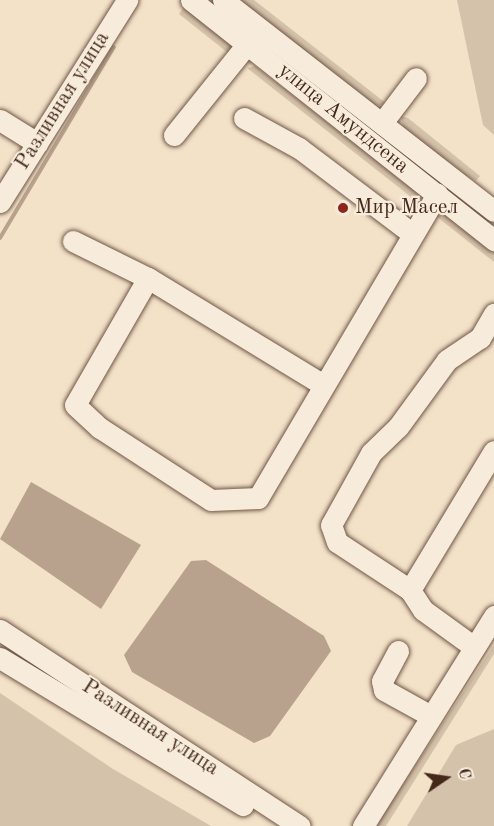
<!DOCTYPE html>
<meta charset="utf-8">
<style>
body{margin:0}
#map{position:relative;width:494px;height:826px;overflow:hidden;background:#f3e1c8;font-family:"Old Standard TT",serif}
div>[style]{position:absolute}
.green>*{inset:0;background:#d5c2aa}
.water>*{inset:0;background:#b8a28d}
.stream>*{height:4px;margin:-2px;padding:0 2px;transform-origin:2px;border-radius:2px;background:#b8a28d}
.roads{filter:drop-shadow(0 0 2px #705646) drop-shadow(0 0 2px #705646)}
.minor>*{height:21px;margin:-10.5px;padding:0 10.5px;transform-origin:10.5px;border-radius:10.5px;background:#f7ecdb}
.dots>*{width:16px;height:16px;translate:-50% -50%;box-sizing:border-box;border:3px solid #f7ecdb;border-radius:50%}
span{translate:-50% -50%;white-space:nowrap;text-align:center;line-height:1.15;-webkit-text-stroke:4.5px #f7ecdb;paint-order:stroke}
.street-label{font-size:21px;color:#44281a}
.poi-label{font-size:21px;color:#44281a}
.left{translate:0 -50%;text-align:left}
.north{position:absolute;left:416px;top:748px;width:60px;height:60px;-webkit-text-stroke:4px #f7ecdb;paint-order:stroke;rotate:77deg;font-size:16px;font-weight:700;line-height:24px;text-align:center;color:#44281a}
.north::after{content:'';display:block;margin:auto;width:21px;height:27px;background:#44281a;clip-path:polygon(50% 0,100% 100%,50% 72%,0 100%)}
</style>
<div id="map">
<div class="green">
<div style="clip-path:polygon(239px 0,254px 0,387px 104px,374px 106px)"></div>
<div style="clip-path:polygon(457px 0,494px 0,494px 135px,483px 125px)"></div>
<div style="clip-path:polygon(184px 7px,233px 45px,232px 56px,179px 14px)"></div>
<div style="clip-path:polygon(255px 66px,421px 194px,420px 204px,247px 68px)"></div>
<div style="clip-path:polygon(401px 116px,408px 118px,480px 176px,476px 181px,462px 173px,403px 127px)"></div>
<div style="clip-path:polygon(446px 214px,494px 251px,494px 262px,436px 216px)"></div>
<div style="clip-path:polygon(494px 645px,494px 654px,386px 826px,376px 826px)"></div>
<div style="clip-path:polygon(0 693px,113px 769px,211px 826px,0 826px)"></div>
<div style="clip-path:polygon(494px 729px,494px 826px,407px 826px,456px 745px)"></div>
</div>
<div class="water">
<div style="clip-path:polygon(31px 482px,141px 545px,101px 609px,0 539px)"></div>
<div style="clip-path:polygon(206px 560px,324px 636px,331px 651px,270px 736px,254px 743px,132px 672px,124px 655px,191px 561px)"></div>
</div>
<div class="stream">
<div style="left:0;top:238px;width:222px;rotate:-59.2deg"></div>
</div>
<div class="roads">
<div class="minor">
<div style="left:191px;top:0;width:387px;rotate:38.4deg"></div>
<div style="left:223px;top:0;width:343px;rotate:37.9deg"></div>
<div style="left:244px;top:118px;width:63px;rotate:28.6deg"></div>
<div style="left:299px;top:148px;width:139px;rotate:37.1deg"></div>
<div style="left:0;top:120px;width:44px;rotate:31.9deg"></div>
<div style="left:382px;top:123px;width:56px;rotate:-52.9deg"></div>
<div style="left:174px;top:135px;width:118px;rotate:-51.2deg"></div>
<div style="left:0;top:202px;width:239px;rotate:-57.8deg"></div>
<div style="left:73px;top:241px;width:84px;rotate:26.3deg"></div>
<div style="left:148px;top:278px;width:205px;rotate:31.4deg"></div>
<div style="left:148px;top:278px;width:146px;rotate:119.9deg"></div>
<div style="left:75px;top:405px;width:34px;rotate:43deg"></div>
<div style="left:100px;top:428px;width:132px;rotate:33deg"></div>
<div style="left:211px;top:500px;width:47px;rotate:-2.4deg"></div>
<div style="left:258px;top:498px;width:353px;rotate:-59.5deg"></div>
<div style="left:410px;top:590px;width:162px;rotate:-58.9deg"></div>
<div style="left:0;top:630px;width:358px;rotate:33.2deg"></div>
<div style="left:474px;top:647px;width:63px;rotate:-144deg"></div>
<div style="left:423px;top:610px;width:24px;rotate:-123deg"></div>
<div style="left:410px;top:590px;width:87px;rotate:-146.7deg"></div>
<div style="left:337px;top:542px;width:18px;rotate:-109deg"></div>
<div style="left:331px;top:525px;width:82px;rotate:-60.9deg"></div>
<div style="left:371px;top:453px;width:37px;rotate:-44deg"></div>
<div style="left:398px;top:427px;width:83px;rotate:-53.8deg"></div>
<div style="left:447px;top:360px;width:40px;rotate:-34deg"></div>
<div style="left:480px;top:338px;width:28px;rotate:-60deg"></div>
<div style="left:398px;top:651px;width:34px;rotate:118deg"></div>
<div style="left:382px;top:681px;width:9px;rotate:77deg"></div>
<div style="left:384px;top:690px;width:54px;rotate:29deg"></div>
<div style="left:0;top:658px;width:284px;rotate:31.2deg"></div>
<div style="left:363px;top:826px;width:248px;rotate:-58deg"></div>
</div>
</div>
<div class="dots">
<div style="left:343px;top:208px;background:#8f2418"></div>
</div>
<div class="street-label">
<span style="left:63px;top:101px;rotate:-58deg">Разливная улица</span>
<span style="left:343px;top:119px;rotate:39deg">улица Амундсена</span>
<span style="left:150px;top:728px;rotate:33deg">Разливная улица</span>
</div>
<div class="poi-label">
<span class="left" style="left:355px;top:208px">Мир Масел</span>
</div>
<div class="north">С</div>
</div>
